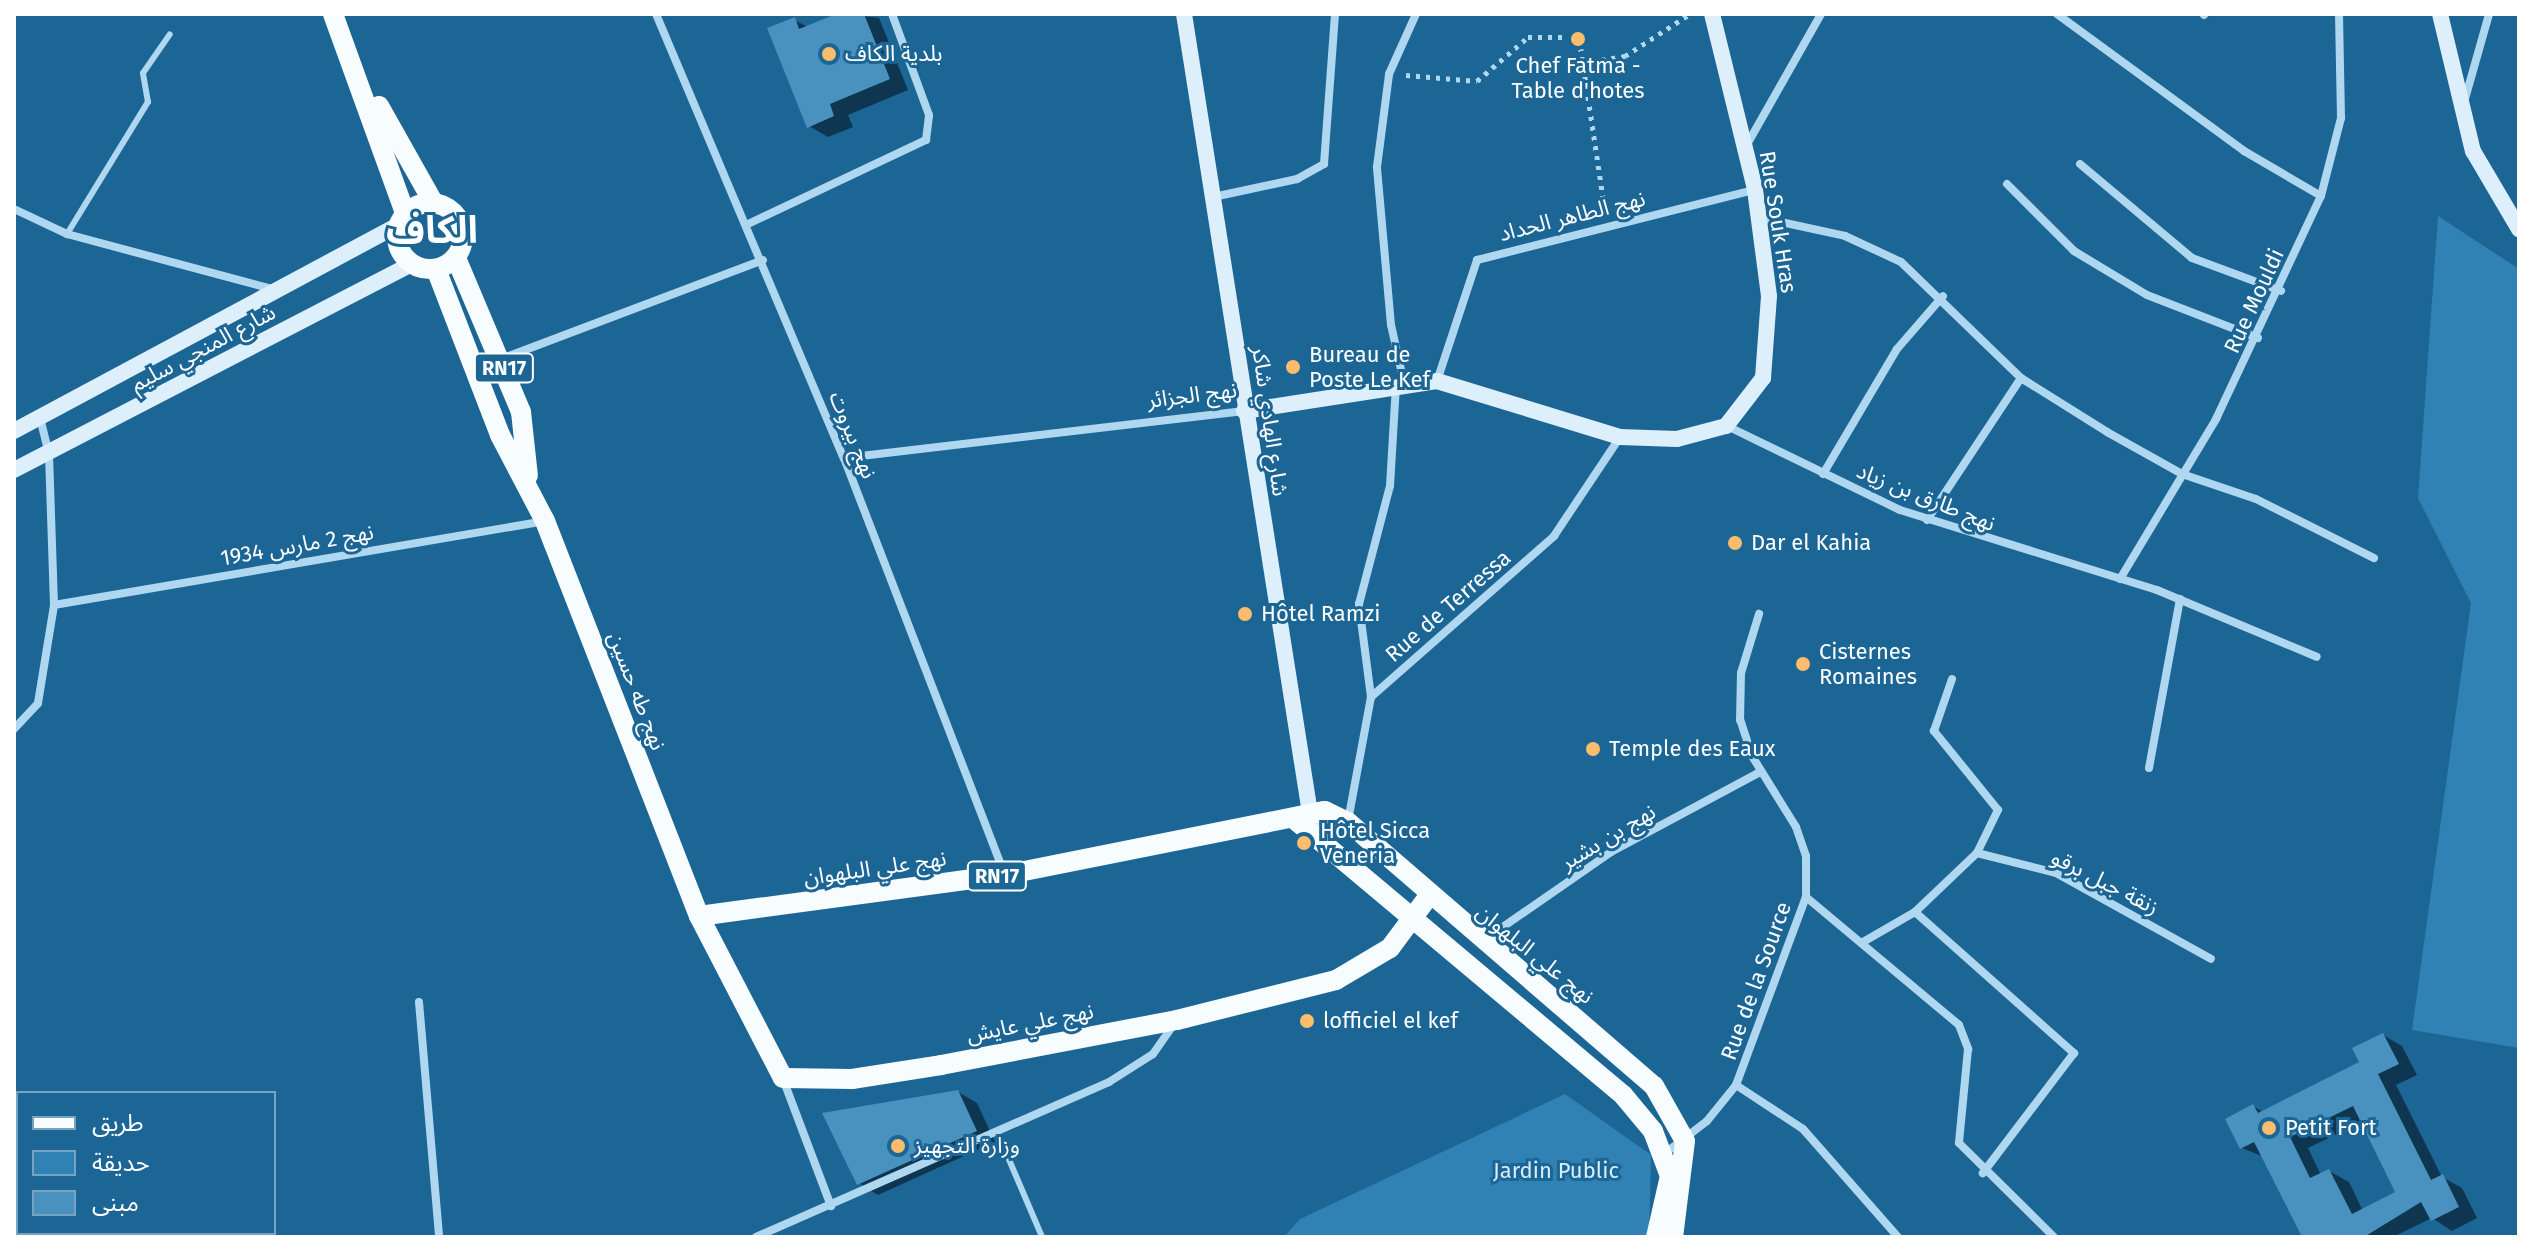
<!DOCTYPE html>
<meta charset="utf-8">
<style>
body{margin:0}
#map{position:relative;width:2533px;height:1251px;overflow:hidden;background:#1c6696;font-family:"Fira Sans","Noto Sans Arabic",sans-serif}
div>[style]{position:absolute}
.green>*{inset:0;background:#3081b4}
.shadow>*{inset:0;background:#0007}
.building>*{inset:0;background:#4991be}
.path>*{height:5px;margin-top:-2.5px;transform-origin:0;background:repeating-linear-gradient(90deg,#afd7ef 0 4px,transparent 0 10px)}
.lane>*{height:6px;margin:-3px;padding:0 3px;transform-origin:3px;border-radius:3px;background:#afd7ef}
.street>*{height:8px;margin:-4px;padding:0 4px;transform-origin:4px;border-radius:4px;background:#afd7ef}
.secondary>*{height:16px;margin:-8px;padding:0 8px;transform-origin:8px;border-radius:8px;background:#ddeffb}
.primary>*{height:20px;margin:-10px;padding:0 10px;transform-origin:10px;border-radius:10px;background:#f7fcff}
.primary>.ring{margin:-10px;padding:0;box-sizing:content-box;background:none;border:20px solid #f7fcff;border-radius:50%}
.dots>*{width:22px;height:22px;translate:-50% -50%;box-sizing:border-box;border:4px solid #1c6696;border-radius:50%}
span{translate:-50% -50%;white-space:nowrap;text-align:center;line-height:1.15;-webkit-text-stroke:6px #1c6696;paint-order:stroke}
.shield-label span{padding:2px 6px;background:#1c6696;border:2px solid;border-radius:6px;-webkit-text-stroke-width:0}
.shield-label{font-size:20px;color:#fff;font-weight:700}
.poi-label{font-size:22px;color:#fff}
.left{translate:0 -50%;text-align:left}
.street-label{font-size:22px;color:#fff}
.park-label{font-size:22px;color:#d6edfb}
.town-label{font-size:38px;color:#fff;font-weight:700}
.frame{position:absolute;inset:0;border:16px solid #fff;pointer-events:none}
.legend{position:absolute;left:16px;top:1091px;width:260px;height:144px;box-sizing:border-box;background:#1c6696;border:2px solid #77a3c0;margin:0;padding:10px 14px;list-style:none;font-size:24px;color:#fff}
.legend li{display:flex;align-items:center;gap:16px;height:40px}
.legend b{width:40px;border:2px solid #77a3c0}
</style>
<div id="map">
<div class="green">
<div style="clip-path:polygon(2438px 216px,2519px 269px,2519px 1048px,2412px 1030px,2471px 603px,2418px 498px)"></div>
<div style="clip-path:polygon(1565px 1094px,1651px 1155px,1649px 1237px,1284px 1237px,1300px 1219px)"></div>
</div>
<div class="shadow">
<div style="clip-path:polygon(841px 14px,879px 18px,908px 90px,848px 115px,853px 127px,828px 137px,809px 126px,794px 20px,808px 27px)"></div>
<div style="clip-path:polygon(evenodd,2383px 1035px,2402px 1046px,2417px 1075px,2396px 1085px,2442px 1177px,2462px 1188px,2477px 1218px,2452px 1231px,2432px 1218px,2393px 1237px,2305px 1237px,2264px 1157px,2242px 1148px,2253px 1106px,2263px 1112px,2361px 1063px,2383px 1035px,2362px 1122px,2398px 1193px,2363px 1211px,2349px 1182px,2329px 1171px,2321px 1175px,2308px 1148px,2362px 1122px)"></div>
<div style="clip-path:polygon(958px 1092px,977px 1103px,995px 1142px,878px 1195px,859px 1183px)"></div>
</div>
<div class="building">
<div style="clip-path:polygon(836px 14px,864px 14px,890px 79px,830px 104px,834px 116px,807px 128px,767px 28px,795px 17px,799px 29px)"></div>
<div style="clip-path:polygon(evenodd,2383px 1033px,2399px 1064px,2378px 1074px,2431px 1180px,2443px 1174px,2459px 1207px,2431px 1221px,2421px 1202px,2364px 1237px,2302px 1237px,2254px 1142px,2240px 1149px,2225px 1119px,2253px 1104px,2258px 1113px,2359px 1062px,2352px 1048px,2383px 1033px,2353px 1106px,2395px 1192px,2352px 1214px,2329px 1169px,2310px 1178px,2290px 1137px,2353px 1106px)"></div>
<div style="clip-path:polygon(958px 1090px,977px 1131px,857px 1185px,822px 1113px)"></div>
</div>
<div class="path">
<div style="left:1582px;top:63px;width:44px;rotate:-9.2deg"></div>
<div style="left:1625px;top:56px;width:77px;rotate:-32.9deg"></div>
<div style="left:1406px;top:75px;width:71px;rotate:4.8deg"></div>
<div style="left:1477px;top:81px;width:67px;rotate:-40.8deg"></div>
<div style="left:1528px;top:37px;width:51px"></div>
<div style="left:1579px;top:37px;width:177px;rotate:81.5deg"></div>
</div>
<div class="lane">
<div style="left:67px;top:234px;width:155px;rotate:-58.5deg"></div>
<div style="left:148px;top:102px;width:29px;rotate:-100deg"></div>
<div style="left:143px;top:73px;width:47px;rotate:-55.3deg"></div>
<div style="left:999px;top:1136px;width:110px;rotate:66.9deg"></div>
</div>
<div class="street">
<div style="left:656px;top:14px;width:482px;rotate:67.1deg"></div>
<div style="left:844px;top:458px;width:445px;rotate:68.9deg"></div>
<div style="left:2057px;top:14px;width:232px;rotate:36.2deg"></div>
<div style="left:2244px;top:151px;width:89px;rotate:30.3deg"></div>
<div style="left:2204px;top:15px;width:1px;rotate:-45deg"></div>
<div style="left:2465px;top:99px;width:88px;rotate:-74.2deg"></div>
<div style="left:1745px;top:148px;width:154px;rotate:-60.4deg"></div>
<div style="left:2080px;top:164px;width:146px;rotate:40deg"></div>
<div style="left:2192px;top:258px;width:95px;rotate:20.3deg"></div>
<div style="left:2007px;top:184px;width:95px;rotate:45deg"></div>
<div style="left:2074px;top:251px;width:85px;rotate:31.1deg"></div>
<div style="left:2147px;top:295px;width:119px;rotate:21.2deg"></div>
<div style="left:1218px;top:196px;width:81px;rotate:-12.1deg"></div>
<div style="left:1297px;top:179px;width:31px;rotate:-29deg"></div>
<div style="left:1324px;top:164px;width:150px;rotate:-85.8deg"></div>
<div style="left:14px;top:209px;width:59px;rotate:25.3deg"></div>
<div style="left:67px;top:234px;width:216px;rotate:15deg"></div>
<div style="left:1758px;top:217px;width:89px;rotate:12.3deg"></div>
<div style="left:1845px;top:236px;width:62px;rotate:24.9deg"></div>
<div style="left:1901px;top:262px;width:167px;rotate:44deg"></div>
<div style="left:2021px;top:378px;width:102px;rotate:32.1deg"></div>
<div style="left:2107px;top:432px;width:86px;rotate:29.2deg"></div>
<div style="left:2182px;top:474px;width:78px;rotate:18.7deg"></div>
<div style="left:2256px;top:499px;width:132px;rotate:26.6deg"></div>
<div style="left:748px;top:224px;width:197px;rotate:-25.3deg"></div>
<div style="left:926px;top:140px;width:25px;rotate:-83deg"></div>
<div style="left:929px;top:115px;width:108px;rotate:-110.1deg"></div>
<div style="left:501px;top:359px;width:280px;rotate:-20.7deg"></div>
<div style="left:1437px;top:381px;width:127px;rotate:-71.7deg"></div>
<div style="left:1477px;top:260px;width:286px;rotate:-14.2deg"></div>
<div style="left:1404px;top:383px;width:59px;rotate:-102.6deg"></div>
<div style="left:1391px;top:325px;width:159px;rotate:-95.1deg"></div>
<div style="left:1377px;top:167px;width:94px;rotate:-82.6deg"></div>
<div style="left:1389px;top:74px;width:66px;rotate:-65.8deg"></div>
<div style="left:1727px;top:426px;width:192px;rotate:25.9deg"></div>
<div style="left:1900px;top:510px;width:269px;rotate:17.3deg"></div>
<div style="left:2157px;top:590px;width:173px;rotate:22.7deg"></div>
<div style="left:844px;top:458px;width:403px;rotate:-6.7deg"></div>
<div style="left:1823px;top:474px;width:145px;rotate:-59.4deg"></div>
<div style="left:1897px;top:349px;width:70px;rotate:-49deg"></div>
<div style="left:1927px;top:520px;width:170px;rotate:-56.5deg"></div>
<div style="left:2120px;top:579px;width:187px;rotate:-59deg"></div>
<div style="left:2216px;top:419px;width:246px;rotate:-64.8deg"></div>
<div style="left:2321px;top:196px;width:81px;rotate:-75.6deg"></div>
<div style="left:2341px;top:118px;width:104px;rotate:-91.1deg"></div>
<div style="left:54px;top:605px;width:497px;rotate:-9.7deg"></div>
<div style="left:1371px;top:697px;width:94px;rotate:-97.4deg"></div>
<div style="left:1359px;top:604px;width:122px;rotate:-75.3deg"></div>
<div style="left:1390px;top:486px;width:101px;rotate:-86.6deg"></div>
<div style="left:14px;top:729px;width:35px;rotate:-47deg"></div>
<div style="left:38px;top:703px;width:99px;rotate:-80.7deg"></div>
<div style="left:54px;top:605px;width:151px;rotate:-91.9deg"></div>
<div style="left:49px;top:454px;width:36px;rotate:-104deg"></div>
<div style="left:2149px;top:768px;width:172px;rotate:-79.6deg"></div>
<div style="left:1348px;top:821px;width:126px;rotate:-79.5deg"></div>
<div style="left:1371px;top:697px;width:244px;rotate:-41.3deg"></div>
<div style="left:1554px;top:536px;width:119px;rotate:-56.3deg"></div>
<div style="left:1977px;top:853px;width:81px;rotate:14.2deg"></div>
<div style="left:2056px;top:873px;width:177px;rotate:29deg"></div>
<div style="left:1806px;top:897px;width:199px;rotate:39.9deg"></div>
<div style="left:1959px;top:1025px;width:26px;rotate:69deg"></div>
<div style="left:1968px;top:1049px;width:94px;rotate:95.5deg"></div>
<div style="left:1959px;top:1143px;width:134px;rotate:44.7deg"></div>
<div style="left:1915px;top:912px;width:213px;rotate:41.6deg"></div>
<div style="left:2074px;top:1053px;width:151px;rotate:127.2deg"></div>
<div style="left:1484px;top:940px;width:155px;rotate:-34.7deg"></div>
<div style="left:1611px;top:852px;width:169px;rotate:-28.2deg"></div>
<div style="left:1863px;top:942px;width:60px;rotate:-30deg"></div>
<div style="left:1915px;top:912px;width:86px;rotate:-43.6deg"></div>
<div style="left:1977px;top:853px;width:48px;rotate:-64deg"></div>
<div style="left:1998px;top:810px;width:102px;rotate:-129deg"></div>
<div style="left:1934px;top:731px;width:55px;rotate:-70.9deg"></div>
<div style="left:419px;top:1002px;width:236px;rotate:85.1deg"></div>
<div style="left:783px;top:1079px;width:136px;rotate:69.3deg"></div>
<div style="left:1736px;top:1085px;width:80px;rotate:33.3deg"></div>
<div style="left:1803px;top:1129px;width:144px;rotate:48.7deg"></div>
<div style="left:1664px;top:1154px;width:54px;rotate:-37.5deg"></div>
<div style="left:1707px;top:1121px;width:46px;rotate:-51.1deg"></div>
<div style="left:1736px;top:1085px;width:201px;rotate:-69.6deg"></div>
<div style="left:1806px;top:897px;width:41px;rotate:-90deg"></div>
<div style="left:1806px;top:856px;width:31px;rotate:-109deg"></div>
<div style="left:1796px;top:827px;width:84px;rotate:-121.8deg"></div>
<div style="left:1752px;top:756px;width:38px;rotate:-108deg"></div>
<div style="left:1740px;top:720px;width:47px;rotate:-88.8deg"></div>
<div style="left:1741px;top:673px;width:62px;rotate:-73deg"></div>
<div style="left:756px;top:1237px;width:386px;rotate:-23.7deg"></div>
<div style="left:1109px;top:1082px;width:52px;rotate:-32.5deg"></div>
<div style="left:1153px;top:1054px;width:37px;rotate:-55deg"></div>
</div>
<div class="secondary">
<div style="left:1184px;top:14px;width:822px;rotate:81.04deg"></div>
<div style="left:2440px;top:14px;width:141px;rotate:76.5deg"></div>
<div style="left:2473px;top:151px;width:91px;rotate:59.5deg"></div>
<div style="left:1244px;top:411px;width:195px;rotate:-8.8deg"></div>
<div style="left:1437px;top:381px;width:191px;rotate:17deg"></div>
<div style="left:1620px;top:437px;width:57px;rotate:2deg"></div>
<div style="left:1677px;top:439px;width:51px;rotate:-14.9deg"></div>
<div style="left:1726px;top:426px;width:61px;rotate:-52.4deg"></div>
<div style="left:1763px;top:378px;width:82px;rotate:-85.8deg"></div>
<div style="left:1769px;top:296px;width:108px;rotate:-97.5deg"></div>
<div style="left:1755px;top:189px;width:180px;rotate:-103.8deg"></div>
<div style="left:14px;top:431px;width:436px;rotate:-28.2deg"></div>
<div style="left:14px;top:470px;width:447px;rotate:-27.4deg"></div>
</div>
<div class="primary">
<div style="left:333px;top:14px;width:212px;rotate:70.1deg"></div>
<div style="left:379px;top:106px;width:110px;rotate:60.6deg"></div>
<div class="ring" style="left:397px;top:203px;width:46px;height:46px"></div>
<div style="left:456px;top:258px;width:167px;rotate:67.1deg"></div>
<div style="left:521px;top:412px;width:64px;rotate:83.8deg"></div>
<div style="left:436px;top:269px;width:178px;rotate:68.9deg"></div>
<div style="left:500px;top:435px;width:97px;rotate:62.4deg"></div>
<div style="left:545px;top:521px;width:424px;rotate:68.7deg"></div>
<div style="left:699px;top:916px;width:182px;rotate:62.6deg"></div>
<div style="left:783px;top:1078px;width:69px;rotate:0.8deg"></div>
<div style="left:852px;top:1079px;width:90px;rotate:-8.9deg"></div>
<div style="left:941px;top:1065px;width:240px;rotate:-10.8deg"></div>
<div style="left:1177px;top:1020px;width:164px;rotate:-14.1deg"></div>
<div style="left:1336px;top:980px;width:63px;rotate:-30.7deg"></div>
<div style="left:1390px;top:948px;width:64px;rotate:-53.3deg"></div>
<div style="left:1293px;top:818px;width:431px;rotate:40deg"></div>
<div style="left:1623px;top:1095px;width:47px;rotate:50.2deg"></div>
<div style="left:1653px;top:1131px;width:48px;rotate:69.3deg"></div>
<div style="left:1670px;top:1176px;width:63px;rotate:102.9deg"></div>
<div style="left:699px;top:916px;width:308px;rotate:-7.7deg"></div>
<div style="left:1004px;top:875px;width:327px;rotate:-11.3deg"></div>
<div style="left:1325px;top:811px;width:25px;rotate:26deg"></div>
<div style="left:1348px;top:822px;width:404px;rotate:40.8deg"></div>
<div style="left:1654px;top:1086px;width:63px;rotate:60.6deg"></div>
<div style="left:1685px;top:1141px;width:97px;rotate:97.1deg"></div>
</div>
<div class="dots">
<div style="left:1578px;top:39px;background:#ffbc6d"></div>
<div style="left:829px;top:54px;background:#ffbc6d"></div>
<div style="left:1293px;top:367px;background:#ffbc6d"></div>
<div style="left:1735px;top:543px;background:#ffbc6d"></div>
<div style="left:1245px;top:614px;background:#ffbc6d"></div>
<div style="left:1803px;top:664px;background:#ffbc6d"></div>
<div style="left:1593px;top:749px;background:#ffbc6d"></div>
<div style="left:1304px;top:843px;background:#ffbc6d"></div>
<div style="left:1307px;top:1021px;background:#ffbc6d"></div>
<div style="left:2269px;top:1128px;background:#ffbc6d"></div>
<div style="left:898px;top:1146px;background:#ffbc6d"></div>
</div>
<div class="shield-label">
<span style="left:504px;top:368px">RN17</span>
<span style="left:997px;top:876px">RN17</span>
</div>
<div class="poi-label">
<span class="left" style="left:845px;top:54px">بلدية الكاف</span>
<span style="left:1578px;top:78px">Chef Fatma -<br>Table d'hotes</span>
<span class="left" style="left:1309px;top:367px">Bureau de<br>Poste Le Kef</span>
<span class="left" style="left:1751px;top:543px">Dar el Kahia</span>
<span class="left" style="left:1261px;top:614px">Hôtel Ramzi</span>
<span class="left" style="left:1819px;top:664px">Cisternes<br>Romaines</span>
<span class="left" style="left:1609px;top:749px">Temple des Eaux</span>
<span class="left" style="left:1320px;top:843px">Hôtel Sicca<br>Veneria</span>
<span class="left" style="left:1323px;top:1021px">lofficiel el kef</span>
<span class="left" style="left:2285px;top:1128px">Petit Fort</span>
<span class="left" style="left:914px;top:1146px">وزارة التجهيز</span>
</div>
<div class="street-label">
<span style="left:1572px;top:216px;rotate:-14deg">نهج الطاهر الحداد</span>
<span style="left:1778px;top:222px;rotate:81deg">Rue Souk Hras</span>
<span style="left:2254px;top:301px;rotate:-65deg">Rue Mouldi</span>
<span style="left:203px;top:348px;rotate:-28deg">شارع المنجي سليم</span>
<span style="left:1192px;top:395px;rotate:-7deg">نهج الجزائر</span>
<span style="left:1270px;top:421px;rotate:82deg">شارع الهادي شاكر</span>
<span style="left:853px;top:435px;rotate:68deg">نهج بيروت</span>
<span style="left:1926px;top:497px;rotate:22deg">نهج طارق بن زياد</span>
<span style="left:297px;top:545px;rotate:-10deg">نهج 2 مارس 1934</span>
<span style="left:1448px;top:606px;rotate:-41deg">Rue de Terressa</span>
<span style="left:637px;top:691px;rotate:69deg">نهج طه حسين</span>
<span style="left:1608px;top:837px;rotate:-31deg">نهج بن بشير</span>
<span style="left:875px;top:868px;rotate:-8deg">نهج علي البلهوان</span>
<span style="left:2105px;top:882px;rotate:27deg">زنقة جبل برقو</span>
<span style="left:1535px;top:954px;rotate:39deg">نهج علي البلهوان</span>
<span style="left:1756px;top:981px;rotate:-70deg">Rue de la Source</span>
<span style="left:1030px;top:1023px;rotate:-11deg">نهج علي عايش</span>
</div>
<div class="park-label">
<span style="left:1556px;top:1171px">Jardin Public</span>
</div>
<div class="town-label">
<span style="left:432px;top:231px">الكاف</span>
</div>
<div class="frame"></div>
<ul class="legend">
<li><b style="height:10px;background:#f7fcff"></b>طريق</li>
<li><b style="height:22px;background:#3081b4"></b>حديقة</li>
<li><b style="height:22px;background:#4991be"></b>مبنى</li>
</ul>
</div>
